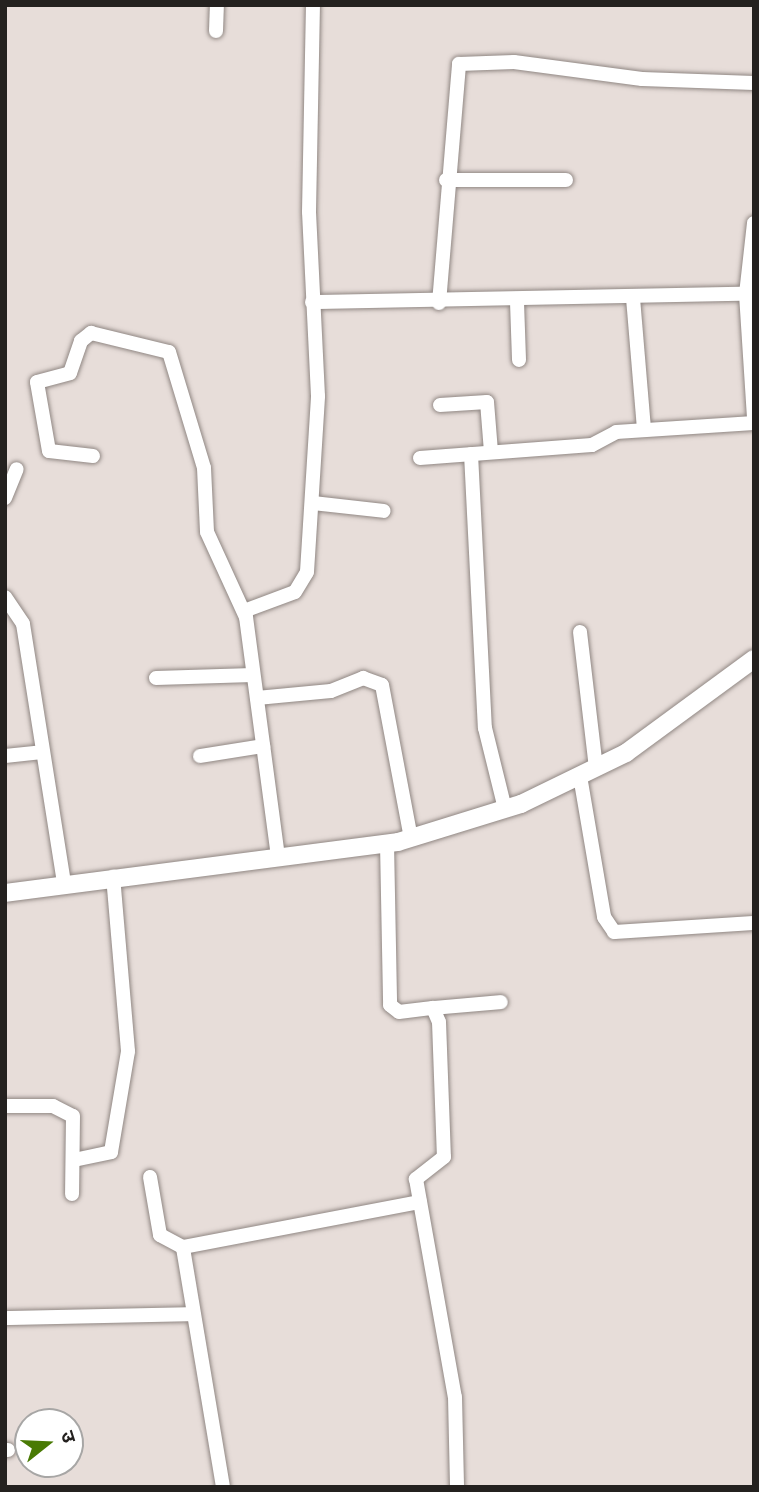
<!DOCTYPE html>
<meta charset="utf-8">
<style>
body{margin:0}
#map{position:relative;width:759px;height:1492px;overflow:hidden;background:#e7ddd9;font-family:"Sofia Sans Condensed","Noto Sans Devanagari",sans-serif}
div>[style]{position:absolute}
.roads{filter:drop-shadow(0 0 2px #908783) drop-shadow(0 0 2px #908783)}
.minor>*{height:14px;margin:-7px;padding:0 7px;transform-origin:7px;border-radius:7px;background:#fff}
.tertiary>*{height:18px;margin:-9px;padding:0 9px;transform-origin:9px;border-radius:9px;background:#fff}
span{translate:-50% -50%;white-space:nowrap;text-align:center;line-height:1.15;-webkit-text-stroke:7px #fff;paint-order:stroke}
.frame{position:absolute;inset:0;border:7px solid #24211f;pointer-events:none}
.north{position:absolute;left:14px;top:1408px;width:70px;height:70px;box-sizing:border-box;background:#fff;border:2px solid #a7a6a5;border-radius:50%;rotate:72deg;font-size:19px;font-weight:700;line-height:28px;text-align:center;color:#24211f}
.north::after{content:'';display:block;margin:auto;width:24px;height:32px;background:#497a04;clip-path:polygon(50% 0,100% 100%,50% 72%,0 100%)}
</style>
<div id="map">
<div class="roads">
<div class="minor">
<div style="left:216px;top:31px;width:26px;rotate:-88deg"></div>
<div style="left:446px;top:180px;width:120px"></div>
<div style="left:754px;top:223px;width:71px;rotate:96.4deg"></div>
<div style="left:746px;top:294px;width:125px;rotate:86.3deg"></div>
<div style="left:633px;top:298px;width:132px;rotate:85.2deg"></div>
<div style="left:312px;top:302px;width:434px;rotate:-1.1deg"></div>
<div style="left:517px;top:302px;width:58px;rotate:88deg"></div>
<div style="left:439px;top:303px;width:240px;rotate:-85.2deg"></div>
<div style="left:459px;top:64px;width:55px;rotate:-2.1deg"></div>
<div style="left:514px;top:62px;width:129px;rotate:7.6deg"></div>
<div style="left:642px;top:79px;width:112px;rotate:2deg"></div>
<div style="left:440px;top:405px;width:47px;rotate:-3.7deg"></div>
<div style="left:487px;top:402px;width:50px;rotate:85.4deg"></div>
<div style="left:471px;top:454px;width:274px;rotate:87.1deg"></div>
<div style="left:485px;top:728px;width:83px;rotate:76.1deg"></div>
<div style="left:93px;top:456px;width:44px;rotate:-173.5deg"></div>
<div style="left:49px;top:451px;width:70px;rotate:-99.9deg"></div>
<div style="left:37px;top:382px;width:34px;rotate:-15deg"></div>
<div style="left:70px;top:373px;width:34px;rotate:-71deg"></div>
<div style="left:81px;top:341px;width:13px;rotate:-39deg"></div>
<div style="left:91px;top:333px;width:80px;rotate:13.7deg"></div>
<div style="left:169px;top:352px;width:121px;rotate:73.2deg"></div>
<div style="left:204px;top:468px;width:64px;rotate:87.3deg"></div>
<div style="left:207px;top:532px;width:94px;rotate:65.4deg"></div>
<div style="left:246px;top:617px;width:241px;rotate:82.4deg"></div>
<div style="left:420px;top:458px;width:172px;rotate:-4.3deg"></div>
<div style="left:592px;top:445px;width:27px;rotate:-28deg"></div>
<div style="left:616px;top:432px;width:138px;rotate:-3.7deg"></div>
<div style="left:5px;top:498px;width:31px;rotate:-68deg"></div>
<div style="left:313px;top:503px;width:71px;rotate:6.4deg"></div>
<div style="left:5px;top:597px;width:32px;rotate:56deg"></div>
<div style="left:23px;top:624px;width:263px;rotate:81deg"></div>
<div style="left:244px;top:611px;width:54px;rotate:-20.4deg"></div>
<div style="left:295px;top:592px;width:23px;rotate:-59deg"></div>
<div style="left:307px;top:572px;width:176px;rotate:-86.4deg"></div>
<div style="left:318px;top:396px;width:184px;rotate:-92.8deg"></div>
<div style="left:309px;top:212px;width:207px;rotate:-88.9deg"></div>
<div style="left:580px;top:632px;width:137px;rotate:83.3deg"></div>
<div style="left:156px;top:678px;width:97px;rotate:-1.8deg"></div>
<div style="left:257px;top:698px;width:74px;rotate:-5.4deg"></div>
<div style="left:331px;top:691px;width:35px;rotate:-22deg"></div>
<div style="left:363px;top:678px;width:20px;rotate:20deg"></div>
<div style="left:382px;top:685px;width:156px;rotate:79.3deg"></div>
<div style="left:5px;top:756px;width:37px;rotate:-6deg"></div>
<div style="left:200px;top:756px;width:64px;rotate:-9deg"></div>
<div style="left:580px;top:776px;width:143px;rotate:80.3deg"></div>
<div style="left:604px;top:917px;width:18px;rotate:56deg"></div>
<div style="left:614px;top:932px;width:140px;rotate:-3.7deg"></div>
<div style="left:387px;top:843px;width:162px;rotate:88.9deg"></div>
<div style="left:390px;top:1005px;width:11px;rotate:38deg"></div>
<div style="left:399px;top:1012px;width:34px;rotate:-7deg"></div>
<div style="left:433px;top:1008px;width:15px;rotate:67deg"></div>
<div style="left:439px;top:1022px;width:135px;rotate:87.9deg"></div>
<div style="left:444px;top:1157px;width:36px;rotate:142deg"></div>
<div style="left:416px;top:1179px;width:221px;rotate:79.9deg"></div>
<div style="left:455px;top:1397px;width:90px;rotate:88.7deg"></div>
<div style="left:433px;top:1008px;width:68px;rotate:-5deg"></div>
<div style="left:5px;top:1106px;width:48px"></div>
<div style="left:53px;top:1106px;width:22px;rotate:27deg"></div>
<div style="left:73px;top:1116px;width:78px;rotate:90.7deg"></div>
<div style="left:74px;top:1160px;width:38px;rotate:-12deg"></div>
<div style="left:111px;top:1152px;width:102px;rotate:-80.4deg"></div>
<div style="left:128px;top:1051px;width:175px;rotate:-94.9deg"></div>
<div style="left:150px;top:1177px;width:59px;rotate:80.2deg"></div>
<div style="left:160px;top:1235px;width:26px;rotate:28deg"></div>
<div style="left:5px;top:1318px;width:187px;rotate:-1.2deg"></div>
<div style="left:5px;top:1450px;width:3px"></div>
<div style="left:223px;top:1487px;width:243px;rotate:-99.5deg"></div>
<div style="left:183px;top:1247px;width:241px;rotate:-10.8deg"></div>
</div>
<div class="tertiary">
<div style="left:5px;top:893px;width:396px;rotate:-7.4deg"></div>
<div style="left:398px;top:842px;width:129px;rotate:-17.2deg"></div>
<div style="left:521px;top:804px;width:117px;rotate:-25.9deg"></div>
<div style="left:626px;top:753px;width:159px;rotate:-36.3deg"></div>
</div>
</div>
<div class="frame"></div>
<div class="north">उ</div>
</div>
